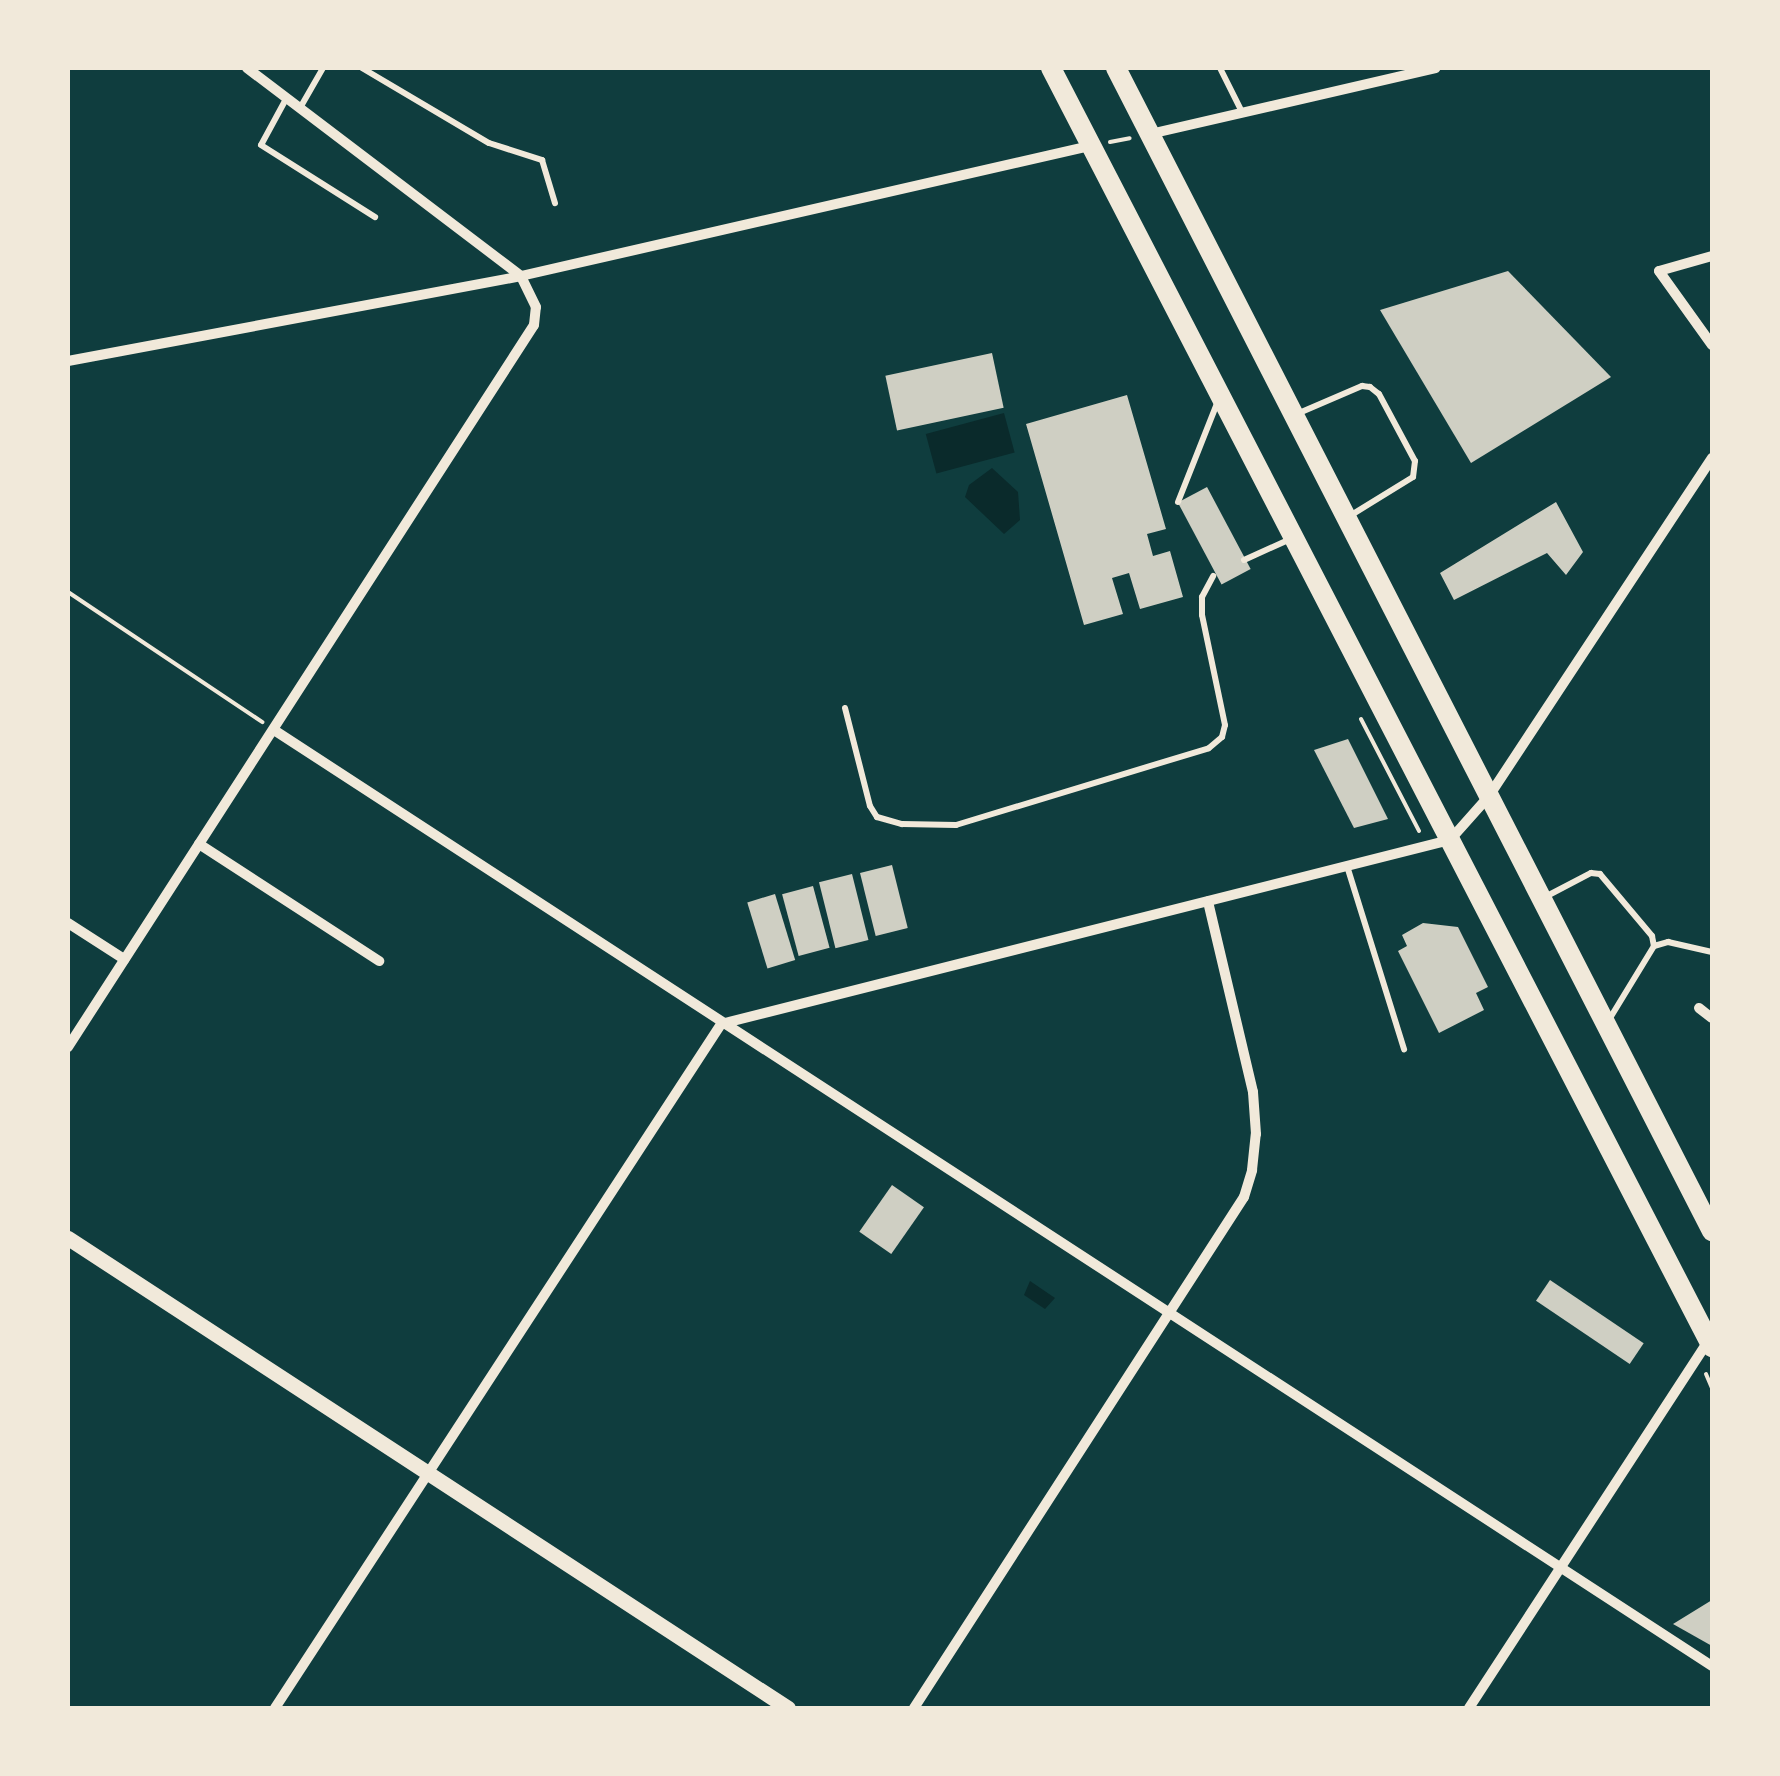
<!DOCTYPE html>
<style>
body{margin:0}
#map{position:relative;width:1780px;height:1776px;overflow:hidden;background:#0f3d3e;font-family:Merriweather,serif}
div>[style]{position:absolute}
.water>*{inset:0;background:#0a2a2b;transform-origin:0 0}
.building>*{inset:0;background:#cfcfc3;transform-origin:0 0}
.path>*{height:4px;margin:-2px;padding:0 2px;transform-origin:2px;border-radius:2px;background:#f1e9da}
.service>*{height:6px;margin:-3px;padding:0 3px;transform-origin:3px;border-radius:3px;background:#f1e9da}
.minor>*{height:10px;margin:-5px;padding:0 5px;transform-origin:5px;border-radius:5px;background:#f1e9da}
.tertiary>*{height:15px;margin:-7.5px;padding:0 7.5px;transform-origin:7.5px;border-radius:7.5px;background:#f1e9da}
.trunk>*{height:20px;margin:-10px;padding:0 10px;transform-origin:10px;border-radius:10px;background:#f1e9da}
span{translate:-50% -50%;white-space:nowrap;text-align:center;line-height:1.15;-webkit-text-stroke:8px #f1e9da;paint-order:stroke}
.frame{position:absolute;inset:0;border:70px solid #f1e9da;pointer-events:none}
</style>
<div id="map">
<div class="water">
<div style="left:1004px;top:413px;width:41px;height:81px;rotate:75deg"></div>
<div style="clip-path:polygon(992px 468px,1018px 492px,1020px 520px,1004px 534px,965px 497px,969px 485px)"></div>
<div style="clip-path:polygon(1030px 1281px,1055px 1298px,1045px 1309px,1024px 1295px)"></div>
</div>
<div class="building">
<div style="clip-path:polygon(1508px 271px,1611px 377px,1471px 463px,1380px 310px)"></div>
<div style="left:992px;top:353px;width:56px;height:109px;rotate:78deg"></div>
<div style="clip-path:polygon(1127px 395px,1166px 529px,1147px 534px,1153px 556px,1170px 551px,1183px 597px,1140px 609px,1129px 573px,1112px 578px,1123px 614px,1084px 625px,1026px 424px)"></div>
<div style="left:1207px;top:487px;width:93px;height:33px;rotate:62deg"></div>
<div style="clip-path:polygon(1556px 502px,1583px 552px,1566px 575px,1547px 553px,1454px 600px,1440px 573px)"></div>
<div style="clip-path:polygon(1348px 739px,1388px 819px,1354px 828px,1314px 750px)"></div>
<div style="left:892px;top:865px;width:65px;height:33px;rotate:76deg"></div>
<div style="left:852px;top:874px;width:68px;height:34px;rotate:76deg"></div>
<div style="left:813px;top:886px;width:64px;height:32px;rotate:75deg"></div>
<div style="left:775px;top:894px;width:69px;height:29px;rotate:73deg"></div>
<div style="clip-path:polygon(1423px 923px,1458px 927px,1488px 987px,1476px 993px,1484px 1010px,1439px 1033px,1398px 951px,1407px 946px,1402px 935px)"></div>
<div style="left:892px;top:1185px;width:39px;height:57px;rotate:35deg"></div>
<div style="left:1550px;top:1280px;width:113px;height:25px;rotate:34deg"></div>
<div style="clip-path:polygon(1712px 1600px,1712px 1646px,1673px 1624px)"></div>
</div>
<div class="path">
<div style="left:1110px;top:142px;width:20px;rotate:-11deg"></div>
<div style="left:68px;top:592px;width:234px;rotate:33.8deg"></div>
<div style="left:1361px;top:719px;width:126px;rotate:62.6deg"></div>
<div style="left:1706px;top:1374px;width:15px;rotate:67deg"></div>
</div>
<div class="service">
<div style="left:362px;top:68px;width:147px;rotate:30.6deg"></div>
<div style="left:489px;top:143px;width:56px;rotate:17.8deg"></div>
<div style="left:542px;top:160px;width:45px;rotate:73.2deg"></div>
<div style="left:1220px;top:68px;width:49px;rotate:63.4deg"></div>
<div style="left:286px;top:99px;width:52px;rotate:118.5deg"></div>
<div style="left:261px;top:145px;width:135px;rotate:32.3deg"></div>
<div style="left:300px;top:108px;width:46px;rotate:-60.1deg"></div>
<div style="left:1299px;top:413px;width:69px;rotate:-23.2deg"></div>
<div style="left:1362px;top:386px;width:8px;rotate:7deg"></div>
<div style="left:1370px;top:387px;width:11px;rotate:38deg"></div>
<div style="left:1379px;top:394px;width:76px;rotate:61.8deg"></div>
<div style="left:1415px;top:461px;width:16px;rotate:97deg"></div>
<div style="left:1413px;top:477px;width:76px;rotate:148.4deg"></div>
<div style="left:1178px;top:502px;width:109px;rotate:-68.4deg"></div>
<div style="left:1244px;top:560px;width:48px;rotate:-24.4deg"></div>
<div style="left:845px;top:708px;width:101px;rotate:75.7deg"></div>
<div style="left:870px;top:806px;width:13px;rotate:58deg"></div>
<div style="left:877px;top:817px;width:26px;rotate:16deg"></div>
<div style="left:902px;top:824px;width:54px;rotate:1.1deg"></div>
<div style="left:956px;top:825px;width:264px;rotate:-16.9deg"></div>
<div style="left:1209px;top:748px;width:17px;rotate:-40deg"></div>
<div style="left:1222px;top:737px;width:12px;rotate:-76deg"></div>
<div style="left:1225px;top:725px;width:112px;rotate:-101.8deg"></div>
<div style="left:1202px;top:615px;width:18px;rotate:-90deg"></div>
<div style="left:1202px;top:597px;width:24px;rotate:-62deg"></div>
<div style="left:1347px;top:866px;width:192px;rotate:72.7deg"></div>
<div style="left:1545px;top:897px;width:52px;rotate:-27.6deg"></div>
<div style="left:1591px;top:873px;width:9px;rotate:6deg"></div>
<div style="left:1600px;top:874px;width:81px;rotate:50deg"></div>
<div style="left:1652px;top:936px;width:10px;rotate:79deg"></div>
<div style="left:1654px;top:946px;width:84px;rotate:121.4deg"></div>
<div style="left:1654px;top:946px;width:15px;rotate:-16deg"></div>
<div style="left:1668px;top:942px;width:45px;rotate:12.8deg"></div>
</div>
<div class="minor">
<div style="left:1150px;top:134px;width:293px;rotate:-13deg"></div>
<div style="left:1712px;top:256px;width:55px;rotate:164.2deg"></div>
<div style="left:1659px;top:271px;width:91px;rotate:54.4deg"></div>
<div style="left:68px;top:361px;width:461px;rotate:-10.6deg"></div>
<div style="left:521px;top:276px;width:584px;rotate:-12.87deg"></div>
<div style="left:274px;top:730px;width:1716px;rotate:33.06deg"></div>
<div style="left:199px;top:844px;width:215px;rotate:33deg"></div>
<div style="left:68px;top:923px;width:67px;rotate:32.7deg"></div>
<div style="left:1699px;top:1008px;width:16px;rotate:38deg"></div>
<div style="left:68px;top:1047px;width:859px;rotate:-57.16deg"></div>
<div style="left:534px;top:325px;width:18px;rotate:-84deg"></div>
<div style="left:536px;top:307px;width:34px;rotate:-116deg"></div>
<div style="left:521px;top:276px;width:344px;rotate:-142.8deg"></div>
<div style="left:275px;top:1708px;width:817px;rotate:-56.89deg"></div>
<div style="left:721px;top:1024px;width:752px;rotate:-14.17deg"></div>
<div style="left:1450px;top:840px;width:59px;rotate:-48.4deg"></div>
<div style="left:1489px;top:796px;width:405px;rotate:-56.6deg"></div>
<div style="left:914px;top:1708px;width:608px;rotate:-57.15deg"></div>
<div style="left:1244px;top:1197px;width:28px;rotate:-73deg"></div>
<div style="left:1252px;top:1170px;width:36px;rotate:-84deg"></div>
<div style="left:1256px;top:1134px;width:42px;rotate:-94.1deg"></div>
<div style="left:1253px;top:1092px;width:196px;rotate:-103.3deg"></div>
<div style="left:1469px;top:1708px;width:438px;rotate:-56.9deg"></div>
</div>
<div class="tertiary">
<div style="left:68px;top:1238px;width:860px;rotate:33.14deg"></div>
</div>
<div class="trunk">
<div style="left:1051px;top:68px;width:1440px;rotate:62.67deg"></div>
<div style="left:1116px;top:68px;width:1307px;rotate:62.87deg"></div>
</div>
<div class="frame"></div>
</div>
